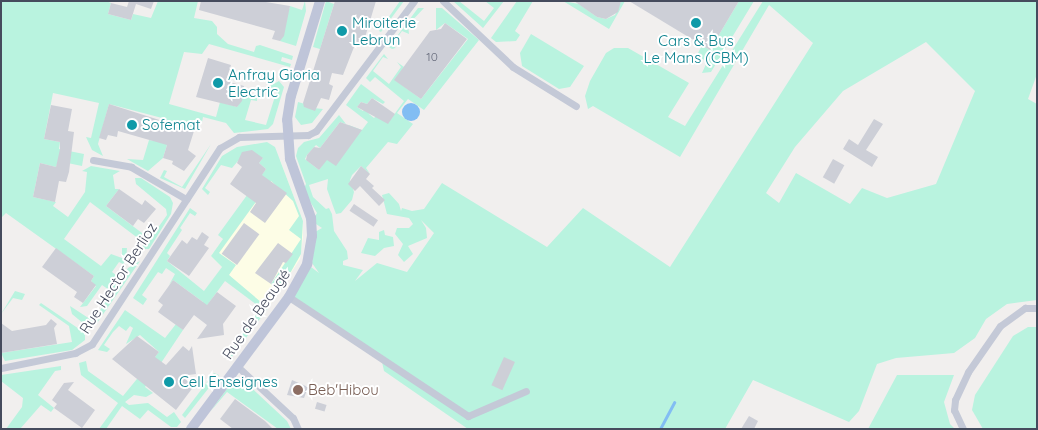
<!DOCTYPE html>
<meta charset="utf-8">
<style>
body{margin:0}
#map{position:relative;width:1038px;height:430px;overflow:hidden;background:#f1efee;font-family:Quicksand,sans-serif}
div>[style]{position:absolute}
.commercial>*{inset:0;background:#fdfde6}
.green>*{inset:0;background:#b9f3df}
.water>*{inset:0;background:#82bdf3}
.round{border-radius:50%}
.stream>*{height:2.5px;margin:-1.25px;padding:0 1.25px;transform-origin:1.25px;border-radius:1.25px;background:#82bdf3}
.building>*{inset:0;background:#cdcfd7;transform-origin:0 0}
.street>*{height:7px;margin:-3.5px;padding:0 3.5px;transform-origin:3.5px;border-radius:3.5px;background:#c4c9d7}
.secondary>*{height:10px;margin:-5px;padding:0 5px;transform-origin:5px;border-radius:5px;background:#bfc5d9}
.dots>*{width:14px;height:14px;translate:-50% -50%;box-sizing:border-box;border:2px solid #fff;border-radius:50%}
span{translate:-50% -50%;white-space:nowrap;text-align:center;line-height:1.15;-webkit-text-stroke:4px #fff;paint-order:stroke}
.number-label{font-size:12px;color:#676c7c}
.number-label span{-webkit-text-stroke-width:0}
.culture-label{font-size:15px;color:#0d838f}
.left{translate:0 -50%;text-align:left}
.street-label{font-size:15px;color:#454b5d}
.education-label{font-size:15px;color:#785e54}
.frame{position:absolute;inset:0;border:2px solid #454b5d;pointer-events:none}
</style>
<div id="map">
<div class="commercial">
<div style="clip-path:polygon(280px 160px,303px 221px,303px 237px,300px 259px,268px 308px,241px 287px,211px 256px)"></div>
</div>
<div class="green">
<div style="clip-path:polygon(1px 1px,106px 1px,111px 3px,108px 14px,131px 20px,133px 14px,151px 18px,158px 1px,198px 1px,194px 18px,212px 21px,217px 27px,217px 34px,228px 44px,254px 52px,256px 46px,260px 45px,293px 56px,292px 60px,282px 57px,281px 61px,291px 64px,290px 67px,209px 44px,202px 54px,184px 52px,169px 104px,216px 117px,220px 102px,237px 107px,243px 96px,252px 94px,257px 96px,257px 101px,251px 100px,245px 120px,266px 125px,277px 90px,270px 88px,270px 86px,279px 81px,284px 87px,273px 124px,268px 129px,234px 133px,226px 123px,203px 117px,202px 122px,197px 120px,194px 131px,173px 125px,163px 158px,148px 171px,127px 159px,143px 160px,149px 140px,155px 141px,162px 118px,109px 104px,98px 144px,103px 156px,92px 150px,86px 137px,91px 138px,99px 103px,53px 93px,44px 139px,60px 142px,59px 149px,84px 154px,82px 166px,58px 161px,56px 167px,40px 163px,33px 197px,56px 202px,53px 206px,68px 217px,85px 192px,87px 172px,82px 171px,91px 166px,120px 171px,113px 175px,115px 189px,119px 189px,106px 206px,150px 239px,167px 215px,166px 209px,136px 184px,135px 178px,141px 178px,170px 197px,173px 203px,171px 214px,149px 249px,143px 249px,143px 242px,90px 202px,64px 239px,101px 266px,111px 254px,122px 258px,122px 248px,127px 248px,126px 260px,123px 264px,119px 262px,112px 272px,121px 279px,128px 268px,140px 261px,97px 323px,84px 324px,72px 314px,70px 306px,93px 321px,112px 292px,102px 285px,87px 306px,80px 307px,96px 286px,91px 281px,94px 276px,6px 213px,1px 218px)"></div>
<div style="clip-path:polygon(305px 1px,306px 11px,296px 46px,280px 41px,290px 6px,302px 10px)"></div>
<div style="clip-path:polygon(326px 1px,334px 4px,320px 49px,313px 47px)"></div>
<div style="clip-path:polygon(400px 1px,404px 1px,381px 32px,379px 31px)"></div>
<div style="clip-path:polygon(453px 1px,459px 1px,484px 21px,494px 8px,485px 1px,504px 1px,483px 28px)"></div>
<div style="clip-path:polygon(517px 1px,533px 1px,515px 31px,520px 35px,516px 41px,496px 42px,491px 38px)"></div>
<div style="clip-path:polygon(563px 1px,579px 4px,597px 17px,606px 19px,615px 15px,621px 1px,625px 1px,609px 29px)"></div>
<div style="clip-path:polygon(739px 1px,754px 1px,711px 72px,702px 73px,707px 62px,697px 55px,702px 45px,710px 50px)"></div>
<div style="clip-path:polygon(evenodd,763px 1px,1037px 1px,1037px 74px,1028px 99px,1037px 104px,1037px 300px,1007px 304px,986px 319px,975px 338px,954px 353px,896px 358px,877px 364px,859px 411px,849px 422px,753px 380px,725px 429px,468px 429px,384px 371px,381px 357px,289px 297px,307px 264px,319px 273px,312px 263px,315px 232px,322px 228px,316px 224px,314px 218px,317px 213px,303px 190px,306px 184px,296px 156px,298px 148px,304px 142px,319px 138px,339px 115px,346px 124px,362px 130px,368px 122px,346px 105px,361px 84px,385px 102px,383px 104px,372px 98px,367px 104px,361px 102px,357px 107px,363px 111px,366px 107px,369px 114px,374px 118px,377px 115px,388px 123px,404px 101px,375px 77px,370px 82px,366px 78px,384px 54px,388px 59px,383px 57px,373px 71px,389px 84px,401px 67px,397px 62px,404px 67px,395px 80px,421px 99px,468px 39px,445px 23px,436px 30px,436px 8px,442px 8px,479px 40px,424px 110px,408px 99px,397px 113px,413px 124px,397px 144px,388px 142px,366px 168px,370px 174px,361px 166px,352px 175px,350px 180px,354px 192px,352px 200px,341px 213px,336px 214px,333px 206px,327px 189px,328px 179px,309px 185px,313px 197px,326px 209px,329px 208px,332px 214px,334px 231px,347px 251px,348px 259px,343px 261px,343px 265px,363px 270px,355px 281px,377px 263px,407px 272px,434px 233px,421px 220px,426px 228px,427px 238px,408px 246px,413px 254px,404px 262px,398px 255px,403px 244px,395px 234px,397px 228px,409px 228px,413px 224px,409px 218px,387px 214px,382px 195px,389px 193px,399px 204px,401px 211px,402px 208px,412px 211px,424px 209px,442px 183px,547px 247px,583px 208px,670px 267px,813px 43px,769px 5px,680px 157px,593px 106px,588px 109px,585px 96px,590px 81px,606px 53px,614px 48px,628px 48px,689px 83px,668px 117px,685px 126px,763px 1px,926px 42px,975px 91px,936px 184px,887px 198px,862px 188px,850px 204px,796px 173px,779px 203px,766px 193px,795px 147px,843px 91px,926px 42px,763px 1px,340px 122px,349px 125px,319px 170px,305px 159px,307px 155px,316px 145px,320px 148px,340px 122px)"></div>
<div style="clip-path:polygon(418px 8px,424px 8px,408px 25px,409px 34px,402px 31px,392px 45px,396px 48px,392px 49px,389px 47px)"></div>
<div style="clip-path:polygon(531px 34px,584px 66px,570px 87px,559px 89px,522px 66px,520px 53px)"></div>
<div style="clip-path:polygon(298px 102px,305px 104px,304px 107px,323px 109px,312px 123px,301px 125px,295px 117px)"></div>
<div style="clip-path:polygon(267px 142px,275px 147px,303px 221px,301px 254px,280px 291px,271px 284px,301px 239px,289px 230px,299px 216px,293px 201px,271px 181px,219px 253px,236px 265px,229px 275px,268px 308px,231px 358px,227px 355px,261px 308px,225px 281px,200px 315px,203px 302px,173px 280px,169px 285px,175px 274px,166px 268px,162px 274px,158px 272px,142px 295px,147px 299px,143px 305px,133px 298px,190px 208px,197px 213px,195px 216px,190px 213px,180px 228px,182px 230px,167px 253px,170px 256px,167px 261px,204px 291px,222px 267px,211px 256px,223px 239px,218px 235px,266px 169px,259px 163px,263px 158px,243px 155px,232px 168px,221px 165px,205px 188px,210px 192px,208px 195px,202px 189px,222px 156px,237px 147px)"></div>
<div style="clip-path:polygon(211px 144px,185px 189px,160px 178px,164px 170px,167px 171px,164px 177px,182px 187px)"></div>
<div style="clip-path:polygon(384px 230px,385px 235px,393px 237px,394px 246px,384px 248px,375px 256px,361px 253px,368px 238px,379px 240px,379px 232px)"></div>
<div style="clip-path:polygon(15px 291px,25px 294px,22px 300px,13px 298px,1px 314px)"></div>
<div style="clip-path:polygon(41px 303px,85px 333px,85px 340px,72px 350px,5px 361px,1px 353px,72px 342px,69px 326px,39px 305px)"></div>
<div style="clip-path:polygon(125px 310px,165px 338px,176px 324px,183px 330px,145px 387px,153px 393px,146px 397px,134px 395px,125px 402px,129px 405px,148px 403px,167px 417px,174px 412px,181px 422px,177px 427px,171px 427px,148px 410px,140px 419px,122px 406px,106px 429px,99px 429px,118px 403px,81px 375px,79px 363px,86px 361px,88px 371px,123px 396px,159px 352px,140px 335px,126px 344px,133px 328px,130px 326px,126px 331px,119px 326px,113px 332px,104px 345px,110px 349px,107px 352px,98px 350px)"></div>
<div style="clip-path:polygon(1028px 327px,1037px 327px,1037px 429px,983px 429px,972px 410px,975px 395px,1013px 336px)"></div>
<div style="clip-path:polygon(61px 366px,61px 370px,55px 371px,38px 395px,54px 408px,51px 412px,41px 405px,20px 429px,6px 429px,22px 407px,23px 398px,1px 381px,1px 375px)"></div>
<div style="clip-path:polygon(214px 373px,219px 375px,185px 418px,182px 415px)"></div>
<div style="clip-path:polygon(897px 375px,954px 375px,944px 402px,950px 424px,955px 429px,868px 429px)"></div>
<div style="clip-path:polygon(242px 379px,287px 421px,291px 429px,278px 429px,227px 392px,210px 412px,232px 382px)"></div>
</div>
<div class="water">
<div class="round" style="left:402px;top:103px;width:18px;height:18px"></div>
</div>
<div class="stream">
<div style="left:660px;top:429px;width:30px;rotate:-62deg"></div>
</div>
<div class="building">
<div style="clip-path:polygon(129px 1px,154px 1px,151px 9px,136px 4px,131px 20px,108px 14px,111px 3px,127px 7px)"></div>
<div style="clip-path:polygon(201px 1px,260px 1px,290px 6px,284px 36px,280px 41px,272px 39px,275px 31px,199px 10px)"></div>
<div style="clip-path:polygon(335px 1px,376px 1px,363px 44px,356px 42px,343px 75px,332px 73px,329px 84px,333px 86px,329px 100px,321px 98px,315px 111px,304px 107px,303px 103px)"></div>
<div style="clip-path:polygon(574px 1px,621px 1px,618px 12px,606px 19px,597px 17px)"></div>
<div style="clip-path:polygon(629px 1px,739px 1px,710px 50px)"></div>
<div style="clip-path:polygon(445px 23px,467px 39px,421px 99px,394px 80px,430px 31px,441px 29px)"></div>
<div style="clip-path:polygon(208px 58px,231px 65px,226px 81px,244px 86px,242px 101px,237px 107px,196px 97px)"></div>
<div style="clip-path:polygon(372px 98px,395px 114px,388px 124px,357px 107px,361px 102px,367px 104px)"></div>
<div style="clip-path:polygon(109px 104px,194px 131px,188px 150px,196px 156px,184px 171px,172px 164px,173px 161px,163px 158px,167px 145px,118px 131px,117px 137px,108px 135px,106px 140px,99px 138px)"></div>
<div style="clip-path:polygon(51px 105px,72px 109px,68px 131px,74px 132px,69px 172px,66px 182px,59px 181px,55px 202px,33px 197px,40px 163px,56px 167px,60px 149px,60px 142px,44px 139px)"></div>
<div style="clip-path:polygon(874px 119px,883px 124px,866px 150px,878px 157px,872px 167px,843px 149px,849px 139px,858px 145px)"></div>
<div style="clip-path:polygon(340px 122px,362px 130px,336px 166px,327px 160px,319px 170px,306px 160px,307px 155px,314px 147px,320px 148px)"></div>
<div style="clip-path:polygon(252px 150px,263px 158px,259px 163px,266px 169px,262px 175px,287px 193px,265px 223px,250px 212px,256px 203px,230px 184px,242px 167px,237px 163px,242px 152px)"></div>
<div style="left:833px;top:159px;width:13px;height:21px;rotate:29deg"></div>
<div style="clip-path:polygon(361px 166px,370px 174px,366px 179px,374px 186px,372px 188px,385px 200px,379px 206px,360px 186px,355px 191px,348px 184px)"></div>
<div style="clip-path:polygon(119px 189px,142px 205px,145px 200px,156px 209px,144px 223px,138px 219px,133px 226px,106px 206px)"></div>
<div style="left:354px;top:204px;width:29px;height:8px;rotate:34deg"></div>
<div style="left:244px;top:223px;width:19px;height:38px;rotate:36deg"></div>
<div style="clip-path:polygon(202px 232px,209px 237px,204px 245px,209px 248px,189px 276px,167px 261px,182px 240px,187px 244px,192px 237px,197px 240px)"></div>
<div style="clip-path:polygon(278px 243px,293px 254px,286px 263px,283px 262px,271px 284px,255px 273px)"></div>
<div style="clip-path:polygon(56px 248px,94px 276px,91px 281px,96px 285px,83px 303px,74px 297px,77px 292px,42px 267px)"></div>
<div style="clip-path:polygon(173px 280px,207px 305px,217px 292px,236px 306px,223px 324px,224px 335px,197px 339px,207px 325px,194px 315px,183px 330px,158px 312px,163px 305px,158px 301px)"></div>
<div style="clip-path:polygon(51px 319px,57px 324px,54px 328px,57px 344px,1px 353px,1px 323px,12px 331px,46px 325px)"></div>
<div style="clip-path:polygon(137px 336px,159px 352px,155px 357px,166px 365px,183px 346px,189px 351px,192px 346px,196px 374px,181px 376px,194px 386px,176px 410px,112px 359px)"></div>
<div style="left:504px;top:357px;width:12px;height:31px;rotate:24deg"></div>
<div style="clip-path:polygon(292px 380px,308px 387px,304px 398px,287px 395px)"></div>
<div style="clip-path:polygon(74px 382px,68px 390px,95px 410px,82px 428px,54px 408px,57px 404px,52px 400px,64px 383px)"></div>
<div style="clip-path:polygon(235px 399px,265px 421px,273px 429px,233px 429px,220px 419px)"></div>
<div style="left:317px;top:402px;width:10px;height:7px;rotate:17deg"></div>
<div style="clip-path:polygon(749px 416px,758px 421px,754px 429px,741px 429px)"></div>
</div>
<div class="street">
<div style="left:443px;top:1px;width:96px;rotate:43.3deg"></div>
<div style="left:513px;top:67px;width:74px;rotate:31.8deg"></div>
<div style="left:93px;top:160px;width:39px;rotate:10deg"></div>
<div style="left:131px;top:167px;width:64px;rotate:30.2deg"></div>
<div style="left:289px;top:297px;width:215px;rotate:33.6deg"></div>
<div style="left:468px;top:416px;width:63px;rotate:-23.3deg"></div>
<div style="left:237px;top:366px;width:76px;rotate:42.9deg"></div>
<div style="left:293px;top:418px;width:12px;rotate:66deg"></div>
<div style="left:1px;top:368px;width:76px;rotate:-11.5deg"></div>
<div style="left:75px;top:353px;width:19px;rotate:-28deg"></div>
<div style="left:92px;top:344px;width:234px;rotate:-56.9deg"></div>
<div style="left:220px;top:148px;width:22px;rotate:-30deg"></div>
<div style="left:239px;top:137px;width:69px;rotate:-1.7deg"></div>
<div style="left:308px;top:135px;width:9px;rotate:-27deg"></div>
<div style="left:316px;top:131px;width:163px;rotate:-53deg"></div>
<div style="left:963px;top:429px;width:21px;rotate:-115deg"></div>
<div style="left:954px;top:410px;width:10px;rotate:-84deg"></div>
<div style="left:955px;top:400px;width:31px;rotate:-65deg"></div>
<div style="left:968px;top:372px;width:56px;rotate:-55.2deg"></div>
<div style="left:1000px;top:326px;width:31px;rotate:-36deg"></div>
<div style="left:1025px;top:308px;width:12px"></div>
</div>
<div class="secondary">
<div style="left:191px;top:429px;width:164px;rotate:-53.4deg"></div>
<div style="left:289px;top:297px;width:38px;rotate:-61deg"></div>
<div style="left:307px;top:264px;width:28px;rotate:-80deg"></div>
<div style="left:312px;top:236px;width:18px;rotate:-93deg"></div>
<div style="left:311px;top:218px;width:63px;rotate:-109.6deg"></div>
<div style="left:290px;top:159px;width:39px;rotate:-94deg"></div>
<div style="left:287px;top:120px;width:24px;rotate:-81deg"></div>
<div style="left:291px;top:96px;width:99px;rotate:-73deg"></div>
</div>
<div class="dots">
<div style="left:696px;top:23px;background:#0f9aa8"></div>
<div style="left:342px;top:31px;background:#0f9aa8"></div>
<div style="left:218px;top:83px;background:#0f9aa8"></div>
<div style="left:132px;top:125px;background:#0f9aa8"></div>
<div style="left:169px;top:382px;background:#0f9aa8"></div>
<div style="left:298px;top:390px;background:#8d6e63"></div>
</div>
<div class="number-label">
<span style="left:432px;top:57px">10</span>
</div>
<div class="culture-label">
<span class="left" style="left:352px;top:31px">Miroiterie<br>Lebrun</span>
<span style="left:696px;top:49px">Cars &amp; Bus<br>Le Mans (CBM)</span>
<span class="left" style="left:228px;top:83px">Anfray Gioria<br>Electric</span>
<span class="left" style="left:142px;top:125px">Sofemat</span>
<span class="left" style="left:179px;top:382px">Cell Enseignes</span>
</div>
<div class="street-label">
<span style="left:118px;top:278px;rotate:-57deg">Rue Hector Berlioz</span>
<span style="left:256px;top:314px;rotate:-55deg">Rue de Beaugé</span>
</div>
<div class="education-label">
<span class="left" style="left:308px;top:390px">Beb'Hibou</span>
</div>
<div class="frame"></div>
</div>
